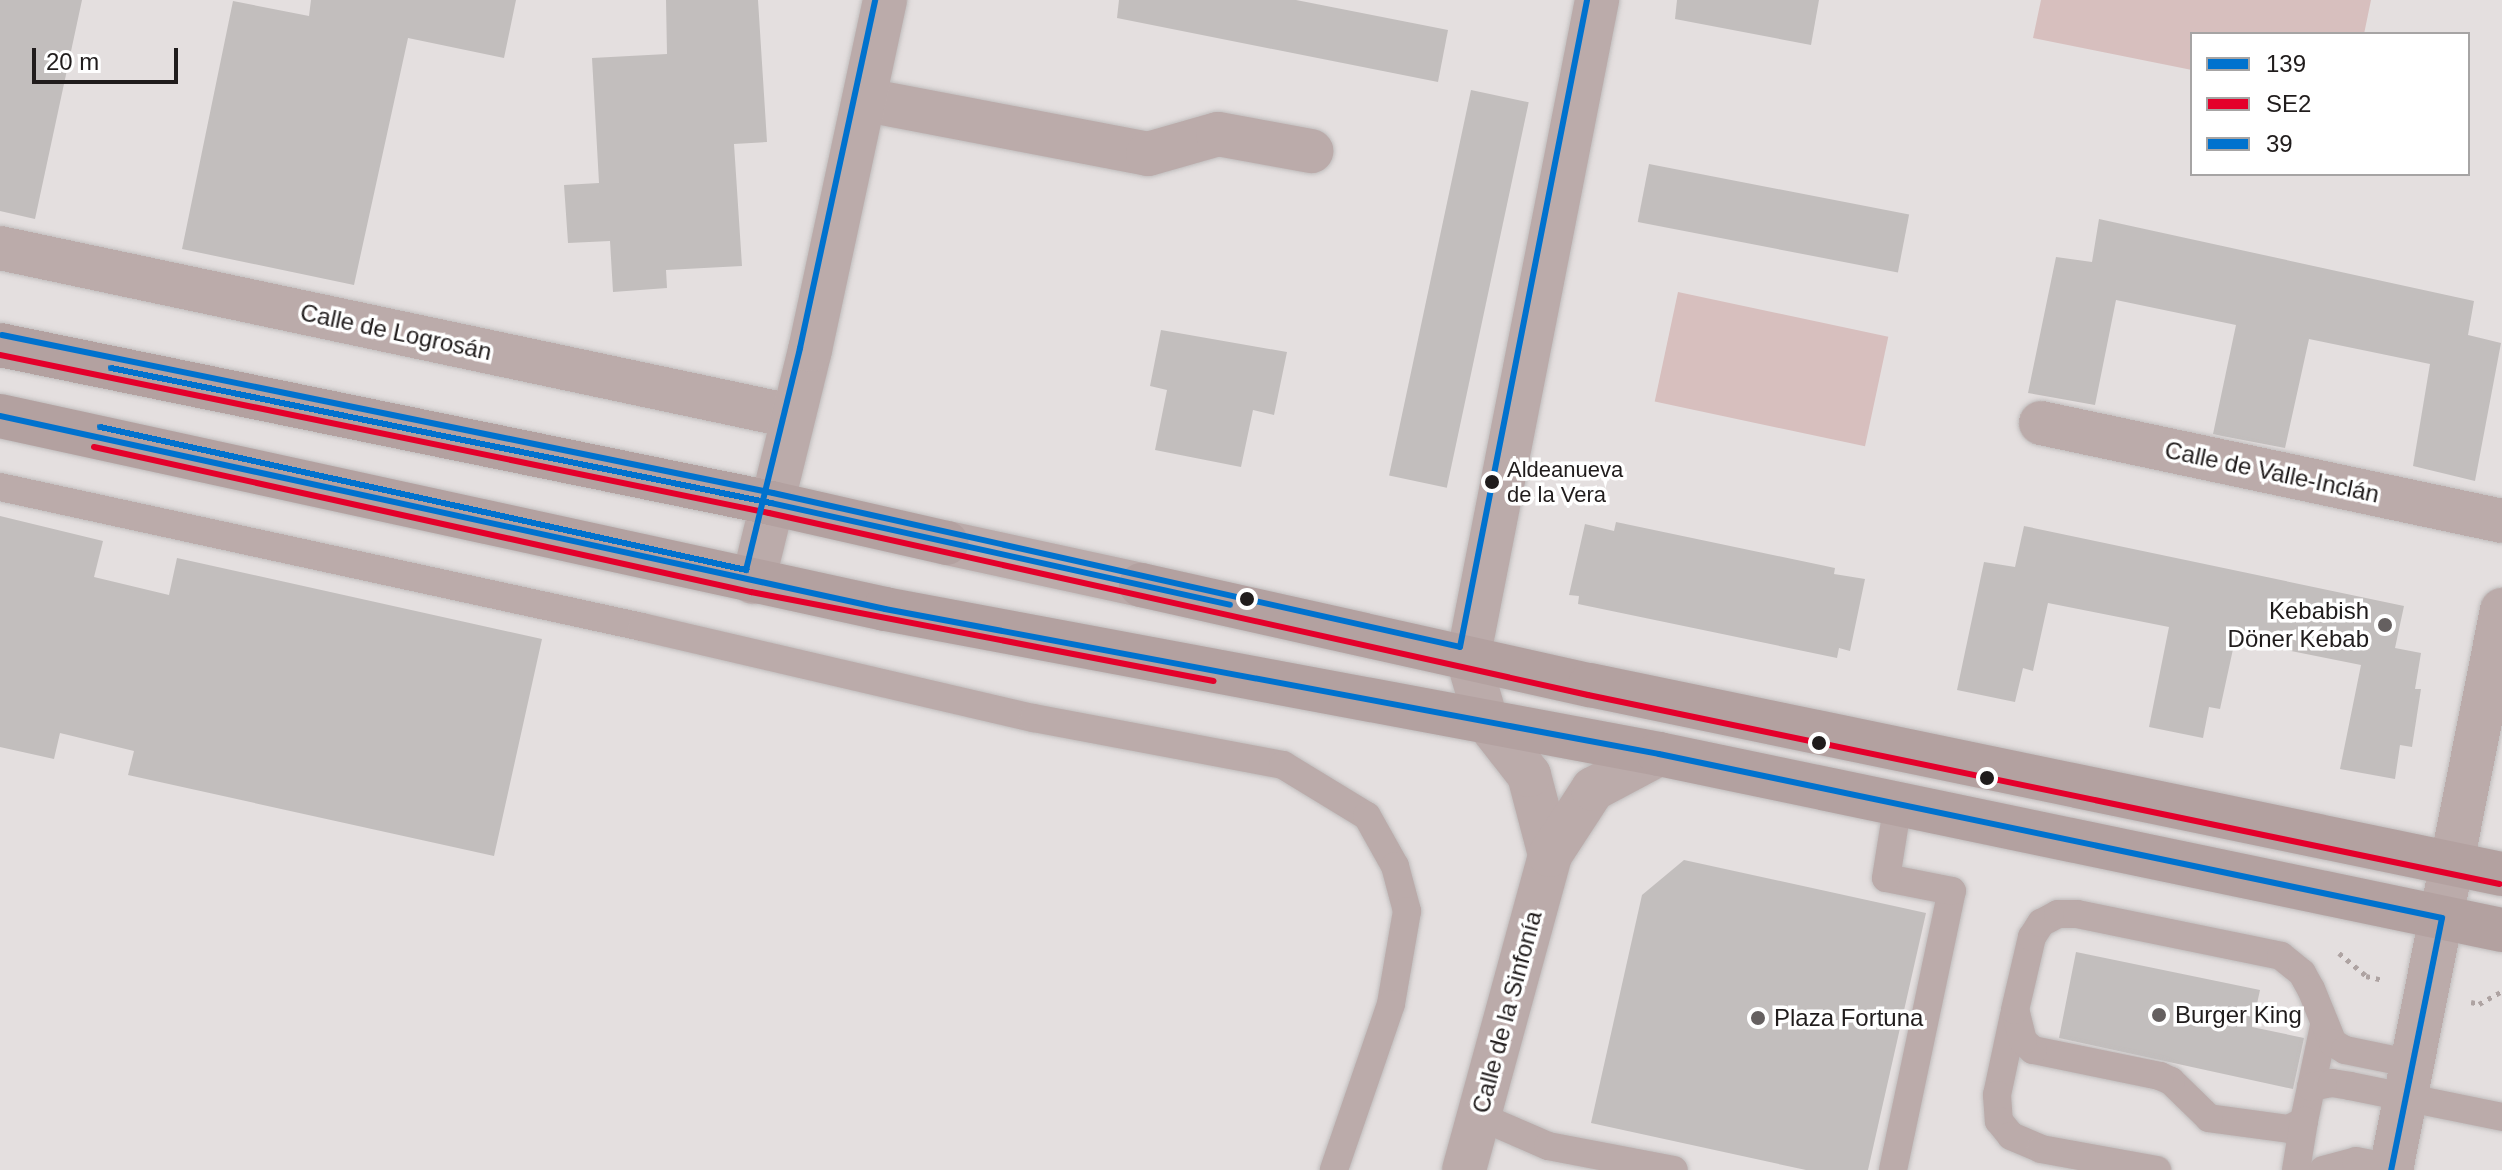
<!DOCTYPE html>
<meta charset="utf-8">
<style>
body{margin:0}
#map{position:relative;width:2502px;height:1170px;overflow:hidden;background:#e4dfdf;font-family:Helvetica,sans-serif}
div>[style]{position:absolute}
.green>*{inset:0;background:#d7bfbe;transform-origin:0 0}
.building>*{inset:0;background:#c2bebd;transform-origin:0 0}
.path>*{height:5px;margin-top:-2.5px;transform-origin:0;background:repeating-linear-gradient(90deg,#aea3a2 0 4px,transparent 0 10px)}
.roads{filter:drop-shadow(0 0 2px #c0bdbd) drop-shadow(0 0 2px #c0bdbd)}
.lane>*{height:28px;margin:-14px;padding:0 14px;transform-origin:14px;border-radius:14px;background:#bbabaa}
.street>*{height:44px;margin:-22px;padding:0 22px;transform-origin:22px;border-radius:22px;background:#bbabaa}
.secondary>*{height:44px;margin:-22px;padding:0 22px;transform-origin:22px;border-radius:22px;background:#b3a1a0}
.bus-1>*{height:6px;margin:-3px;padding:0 3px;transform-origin:3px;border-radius:3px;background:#0072ce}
.bus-2>*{height:6px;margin:-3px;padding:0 3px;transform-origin:3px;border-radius:3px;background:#e4002b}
.bus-3>*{height:6px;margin:-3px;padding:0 3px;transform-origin:3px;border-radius:3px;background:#0072ce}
.dots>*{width:22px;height:22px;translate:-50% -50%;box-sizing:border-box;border:4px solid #fff;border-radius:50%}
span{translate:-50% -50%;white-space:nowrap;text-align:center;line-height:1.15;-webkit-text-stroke:7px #fff;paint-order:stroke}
.bus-label{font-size:22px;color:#201c1c}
.left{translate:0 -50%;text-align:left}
.street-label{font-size:24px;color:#201c1c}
.poi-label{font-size:24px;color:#201c1c}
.right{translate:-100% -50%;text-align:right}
.legend{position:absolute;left:2190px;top:32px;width:280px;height:144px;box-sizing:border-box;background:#fff;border:2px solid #a6a4a4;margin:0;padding:10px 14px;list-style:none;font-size:24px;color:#201c1c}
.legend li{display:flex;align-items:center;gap:16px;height:40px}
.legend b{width:40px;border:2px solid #a6a4a4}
.scale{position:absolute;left:32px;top:48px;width:146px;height:36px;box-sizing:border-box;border:4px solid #201c1c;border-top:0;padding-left:10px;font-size:24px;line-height:28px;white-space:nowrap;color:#201c1c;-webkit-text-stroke:6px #fff;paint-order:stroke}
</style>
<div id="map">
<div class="green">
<div style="clip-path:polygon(2041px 0,2371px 0,2364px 34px,2192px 34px,2192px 70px,2033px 38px)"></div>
<div style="left:1678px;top:292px;width:215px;height:112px;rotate:12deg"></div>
</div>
<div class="building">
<div style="clip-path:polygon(0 0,82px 0,35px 219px,0 211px)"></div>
<div style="clip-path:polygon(311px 0,516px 0,504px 58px,408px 38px,354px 285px,182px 249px,233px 1px,309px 16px)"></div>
<div style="clip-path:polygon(666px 0,758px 0,767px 142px,734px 144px,742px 266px,666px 270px,667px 288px,613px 292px,610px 241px,568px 243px,564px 185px,599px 183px,592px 58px,667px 54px)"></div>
<div style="clip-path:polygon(1119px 0,1296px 0,1448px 30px,1438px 82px,1117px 18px)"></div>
<div style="clip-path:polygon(1677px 0,1819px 0,1811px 45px,1675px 19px)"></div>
<div style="left:1471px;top:90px;width:59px;height:394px;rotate:12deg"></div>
<div style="left:1649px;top:164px;width:265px;height:59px;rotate:11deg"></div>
<div style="clip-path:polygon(2099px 219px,2474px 301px,2468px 335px,2501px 343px,2475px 481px,2413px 466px,2430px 364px,2309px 339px,2285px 448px,2222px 436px,2213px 434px,2236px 325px,2116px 300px,2095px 405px,2028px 393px,2056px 257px,2092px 262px)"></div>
<div style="clip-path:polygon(1161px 330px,1287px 352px,1274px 415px,1253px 410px,1241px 467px,1155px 450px,1167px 390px,1150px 386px)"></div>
<div style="clip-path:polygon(0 516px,103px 541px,94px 577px,169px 595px,177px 558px,542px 639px,494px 856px,128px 775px,134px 751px,60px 733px,54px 759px,0 747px)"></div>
<div style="clip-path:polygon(1616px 522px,1835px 568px,1834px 574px,1865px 579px,1850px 651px,1839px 648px,1837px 658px,1578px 604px,1579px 596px,1569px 595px,1585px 524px,1614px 531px)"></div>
<div style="clip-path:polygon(2024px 526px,2404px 606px,2395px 648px,2421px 653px,2415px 689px,2421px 689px,2412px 747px,2400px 745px,2395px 779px,2340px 769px,2361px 665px,2235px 640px,2220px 709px,2209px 707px,2203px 738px,2149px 727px,2169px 627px,2048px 603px,2033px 671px,2023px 668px,2015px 702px,1957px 690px,1984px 562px,2015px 567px)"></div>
<div style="clip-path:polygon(1684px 860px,1926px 913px,1868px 1170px,1806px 1170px,1591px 1123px,1642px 895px)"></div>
<div style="clip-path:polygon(2076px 952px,2260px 990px,2252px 1027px,2304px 1038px,2293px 1089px,2059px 1038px)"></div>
</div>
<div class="path">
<div style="left:2339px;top:953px;width:35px;rotate:40deg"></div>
<div style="left:2366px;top:976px;width:17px;rotate:13deg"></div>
<div style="left:2471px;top:1002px;width:8px;rotate:14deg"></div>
<div style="left:2479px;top:1004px;width:26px;rotate:-29deg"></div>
</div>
<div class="roads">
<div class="lane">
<div style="left:0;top:487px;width:657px;rotate:12.3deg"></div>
<div style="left:642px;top:627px;width:402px;rotate:13.1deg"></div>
<div style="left:1034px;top:718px;width:253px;rotate:10.7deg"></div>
<div style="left:1283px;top:765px;width:98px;rotate:31.3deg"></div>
<div style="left:1367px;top:816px;width:57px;rotate:60.8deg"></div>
<div style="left:1395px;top:866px;width:47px;rotate:75.1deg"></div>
<div style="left:1407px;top:911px;width:94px;rotate:99.8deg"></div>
<div style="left:1391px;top:1004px;width:176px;rotate:109deg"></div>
<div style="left:2014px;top:1015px;width:82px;rotate:102deg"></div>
<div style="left:1997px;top:1095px;width:26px;rotate:86deg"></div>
<div style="left:1999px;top:1121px;width:19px;rotate:51deg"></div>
<div style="left:2011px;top:1136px;width:33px;rotate:23deg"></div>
<div style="left:2041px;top:1149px;width:118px;rotate:10.3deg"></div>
<div style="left:2324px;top:1026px;width:97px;rotate:101.9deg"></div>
<div style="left:2304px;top:1121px;width:17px;rotate:152deg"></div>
<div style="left:2289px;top:1129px;width:81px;rotate:-172.2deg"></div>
<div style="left:2209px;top:1118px;width:53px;rotate:-135.8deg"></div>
<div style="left:2171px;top:1081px;width:12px;rotate:-156deg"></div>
<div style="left:2160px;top:1076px;width:130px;rotate:-168.4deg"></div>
<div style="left:2033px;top:1050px;width:13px;rotate:-138deg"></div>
<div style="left:2023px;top:1041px;width:32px;rotate:-104deg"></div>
<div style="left:2015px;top:1010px;width:75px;rotate:-76.9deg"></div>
<div style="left:2032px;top:937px;width:17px;rotate:-57deg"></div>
<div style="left:2041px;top:923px;width:19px;rotate:-28deg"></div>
<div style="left:2058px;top:914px;width:19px"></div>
<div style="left:2077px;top:914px;width:208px;rotate:11.6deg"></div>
<div style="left:2281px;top:956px;width:27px;rotate:39deg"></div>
<div style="left:2302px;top:973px;width:18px;rotate:61deg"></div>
<div style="left:2311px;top:989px;width:58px;rotate:67.8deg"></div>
<div style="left:2333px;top:1043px;width:14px;rotate:30deg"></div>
<div style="left:2345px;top:1050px;width:69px;rotate:11.6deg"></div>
<div style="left:2311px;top:1087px;width:21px;rotate:-11deg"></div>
<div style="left:2332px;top:1083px;width:18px;rotate:9deg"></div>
<div style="left:2350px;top:1086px;width:155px;rotate:11.5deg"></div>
<div style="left:1479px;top:1116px;width:75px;rotate:23.5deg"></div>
<div style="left:1548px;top:1146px;width:128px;rotate:10.8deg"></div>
<div style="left:1893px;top:1170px;width:285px;rotate:-78.1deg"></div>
<div style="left:1952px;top:891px;width:67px;rotate:-168.9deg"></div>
<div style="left:1886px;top:878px;width:76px;rotate:-80.9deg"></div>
<div style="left:2296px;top:1170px;width:50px;rotate:-80.7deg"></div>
<div style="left:2323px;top:1170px;width:34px;rotate:-15deg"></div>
<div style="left:2356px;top:1161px;width:37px;rotate:11deg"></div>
</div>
<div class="street">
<div style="left:866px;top:100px;width:287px;rotate:10.8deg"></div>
<div style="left:1148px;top:154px;width:73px;rotate:-15.9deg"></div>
<div style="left:1218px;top:134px;width:95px;rotate:10.4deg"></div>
<div style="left:0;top:248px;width:809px;rotate:11.99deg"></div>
<div style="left:2041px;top:423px;width:471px;rotate:12deg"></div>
<div style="left:947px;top:543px;width:198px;rotate:12.2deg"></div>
<div style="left:753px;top:582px;width:239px;rotate:-76.2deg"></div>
<div style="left:810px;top:350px;width:358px;rotate:-77.9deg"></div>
<div style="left:1550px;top:855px;width:83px;rotate:-104.7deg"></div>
<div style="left:1529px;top:775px;width:70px;rotate:-128deg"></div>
<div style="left:1486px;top:720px;width:64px;rotate:-106.4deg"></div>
<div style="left:1468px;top:659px;width:672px;rotate:-78.92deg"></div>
<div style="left:1464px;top:1170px;width:327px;rotate:-74.7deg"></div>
<div style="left:1550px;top:855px;width:79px;rotate:-56.9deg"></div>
<div style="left:1593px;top:789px;width:75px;rotate:-27.9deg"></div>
<div style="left:2391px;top:1170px;width:571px;rotate:-78.79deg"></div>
</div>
<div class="secondary">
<div style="left:0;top:345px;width:787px;rotate:11.58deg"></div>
<div style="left:771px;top:503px;width:180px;rotate:12.8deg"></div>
<div style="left:0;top:416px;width:906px;rotate:12.3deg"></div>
<div style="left:885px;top:609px;width:787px;rotate:10.61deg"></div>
<div style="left:1659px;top:754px;width:861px;rotate:11.79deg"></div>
<div style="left:1141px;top:585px;width:460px;rotate:12.6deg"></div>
<div style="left:1590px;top:685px;width:931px;rotate:11.71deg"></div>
</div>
</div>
<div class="bus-1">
<div style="left:111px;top:368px;width:674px;rotate:11.56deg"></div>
<div style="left:771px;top:503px;width:470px;rotate:12.5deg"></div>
<div style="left:0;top:416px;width:906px;rotate:12.3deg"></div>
<div style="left:885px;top:609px;width:787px;rotate:10.61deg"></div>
<div style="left:1659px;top:754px;width:800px;rotate:11.83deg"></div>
<div style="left:2442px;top:918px;width:257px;rotate:101.4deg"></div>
</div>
<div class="bus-2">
<div style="left:0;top:355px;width:785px;rotate:11.61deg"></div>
<div style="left:769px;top:513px;width:839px;rotate:12.53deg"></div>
<div style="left:1588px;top:695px;width:931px;rotate:11.71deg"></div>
<div style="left:94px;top:447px;width:673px;rotate:12.45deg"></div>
<div style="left:751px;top:592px;width:471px;rotate:10.9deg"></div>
</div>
<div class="bus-3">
<div style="left:2px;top:335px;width:787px;rotate:11.58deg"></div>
<div style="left:773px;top:493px;width:704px;rotate:12.63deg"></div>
<div style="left:1460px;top:647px;width:659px;rotate:-78.89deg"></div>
<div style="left:100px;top:427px;width:662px;rotate:12.48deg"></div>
<div style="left:746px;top:570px;width:228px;rotate:-76.3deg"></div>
<div style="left:800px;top:348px;width:356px;rotate:-77.8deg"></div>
</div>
<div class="dots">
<div style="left:1492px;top:482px;background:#201c1c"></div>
<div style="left:1247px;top:599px;background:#201c1c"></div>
<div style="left:2385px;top:625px;background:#656060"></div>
<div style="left:1819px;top:743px;background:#201c1c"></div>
<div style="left:1987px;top:778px;background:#201c1c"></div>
<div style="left:2159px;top:1015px;background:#656060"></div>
<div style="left:1758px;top:1018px;background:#656060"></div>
</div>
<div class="bus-label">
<span class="left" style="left:1507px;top:482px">Aldeanueva<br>de la Vera</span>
</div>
<div class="street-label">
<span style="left:396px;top:332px;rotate:12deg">Calle de Logrosán</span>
<span style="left:2272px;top:472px;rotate:12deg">Calle de Valle-Inclán</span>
<span style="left:1507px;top:1012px;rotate:-75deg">Calle de la Sinfonía</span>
</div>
<div class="poi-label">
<span class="right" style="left:2369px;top:625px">Kebabish<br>Döner Kebab</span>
<span class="left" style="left:2175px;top:1015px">Burger King</span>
<span class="left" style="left:1774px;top:1018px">Plaza Fortuna</span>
</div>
<ul class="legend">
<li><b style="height:10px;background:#0072ce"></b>139</li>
<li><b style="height:10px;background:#e4002b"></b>SE2</li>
<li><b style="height:10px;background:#0072ce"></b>39</li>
</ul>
<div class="scale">20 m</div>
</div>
